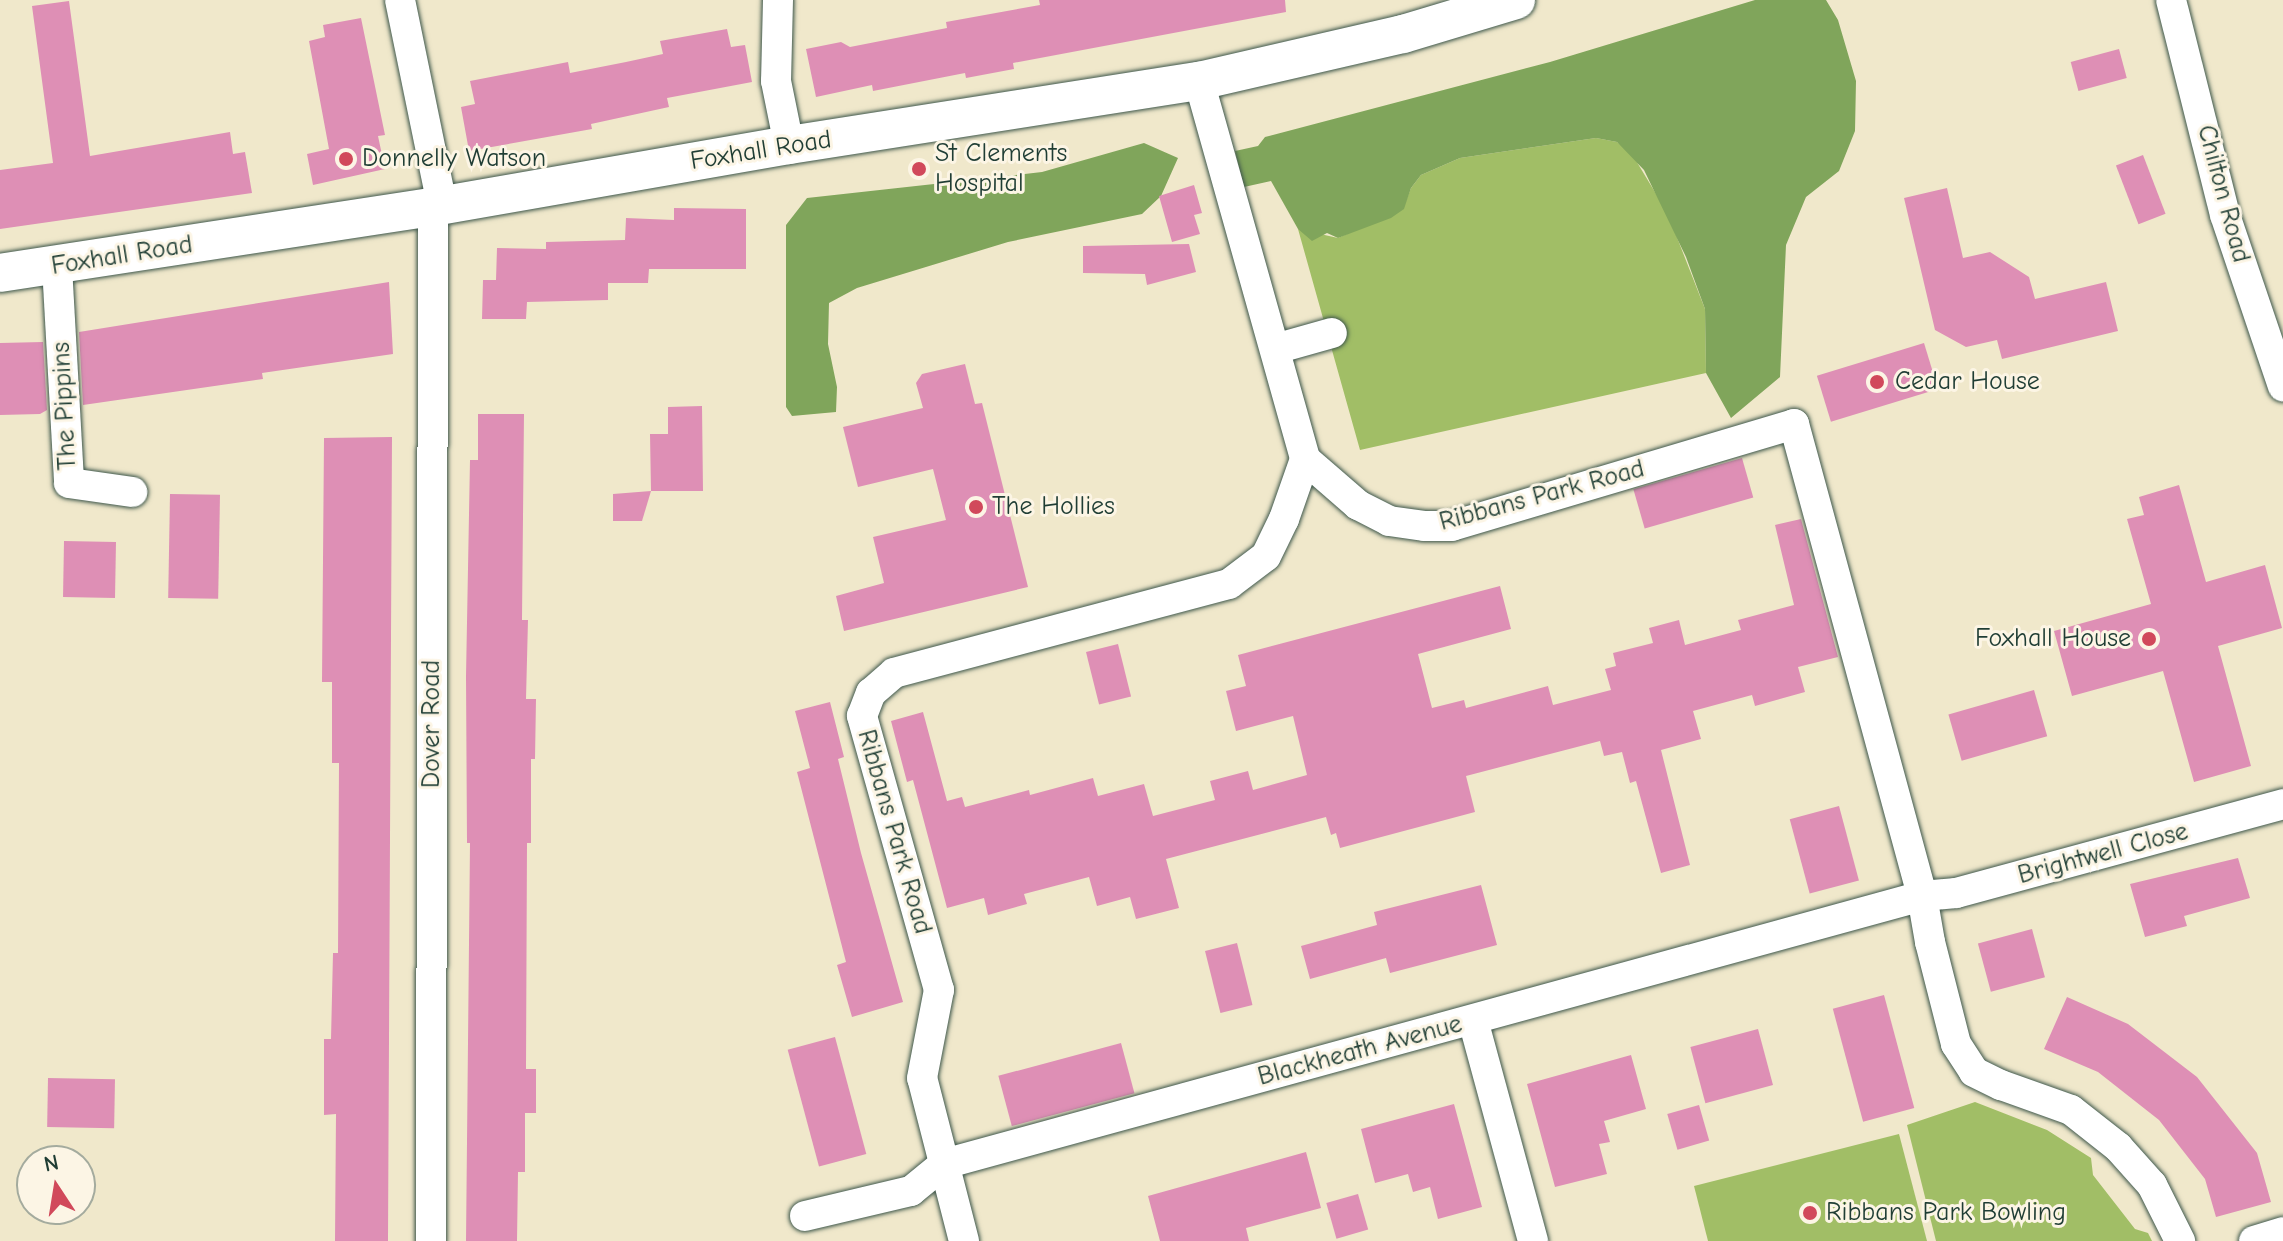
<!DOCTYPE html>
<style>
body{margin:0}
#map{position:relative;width:2283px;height:1241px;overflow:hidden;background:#f0e8cb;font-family:"Comic Neue",sans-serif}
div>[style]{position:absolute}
.green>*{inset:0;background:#a1be66}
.forest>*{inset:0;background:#80a55b}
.building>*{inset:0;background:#de8fb5;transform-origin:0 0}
.roads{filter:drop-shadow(0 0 2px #3e574b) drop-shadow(0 0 2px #3e574b)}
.minor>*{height:30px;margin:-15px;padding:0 15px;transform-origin:15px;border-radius:15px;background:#fff}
.tertiary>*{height:38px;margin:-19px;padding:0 19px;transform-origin:19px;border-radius:19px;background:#fff}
.dots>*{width:22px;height:22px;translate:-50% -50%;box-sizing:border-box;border:4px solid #fcf5e5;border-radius:50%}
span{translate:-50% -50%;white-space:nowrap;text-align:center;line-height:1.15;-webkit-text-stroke:6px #fcf5e5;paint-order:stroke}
.street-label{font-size:26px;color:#1f3d34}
.poi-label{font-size:26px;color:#1f3d34}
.left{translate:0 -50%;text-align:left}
.right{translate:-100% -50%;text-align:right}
.north{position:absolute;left:16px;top:1145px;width:80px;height:80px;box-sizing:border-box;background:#fcf5e5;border:2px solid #a4ab9e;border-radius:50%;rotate:348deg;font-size:22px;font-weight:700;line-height:32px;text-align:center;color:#1f3d34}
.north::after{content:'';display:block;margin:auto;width:28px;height:36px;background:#d1495b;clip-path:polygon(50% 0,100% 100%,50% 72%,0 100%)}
</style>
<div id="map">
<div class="green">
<div style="clip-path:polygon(1596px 138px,1617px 142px,1632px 154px,1667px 212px,1705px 309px,1706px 373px,1360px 450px,1298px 229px,1338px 238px,1403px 209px,1411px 188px,1421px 175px,1460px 158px)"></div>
<div style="clip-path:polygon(1975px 1102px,2047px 1130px,2091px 1158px,2093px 1175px,2135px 1229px,2148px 1233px,2152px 1241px,1936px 1241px,1907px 1125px)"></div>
<div style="clip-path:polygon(1899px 1134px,1927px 1241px,1708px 1241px,1694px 1186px)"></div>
</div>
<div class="forest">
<div style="clip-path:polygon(1755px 0,1826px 0,1838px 20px,1856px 81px,1855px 131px,1839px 171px,1806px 197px,1786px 245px,1780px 377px,1731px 418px,1706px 373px,1705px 309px,1686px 257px,1644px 170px,1617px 142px,1596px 138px,1460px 158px,1421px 175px,1411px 188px,1404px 209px,1391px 218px,1338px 238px,1327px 233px,1312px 241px,1298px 229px,1271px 181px,1244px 187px,1235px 151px,1258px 146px,1265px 137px,1550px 62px)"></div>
<div style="clip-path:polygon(1144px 143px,1178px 158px,1161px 196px,1142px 214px,1008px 242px,857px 288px,829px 303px,828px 344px,837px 387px,836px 412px,792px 416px,786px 407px,786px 225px,807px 198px,1042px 172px)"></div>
</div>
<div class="building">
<div style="clip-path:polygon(1039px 0,1285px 0,1286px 12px,1013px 63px,1014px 69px,966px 78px,965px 73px,873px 91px,872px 85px,816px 97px,806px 49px,841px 42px,850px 47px,947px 28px,946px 22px,1040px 5px)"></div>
<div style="clip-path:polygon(69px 1px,90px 156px,230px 132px,233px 154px,245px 152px,252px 193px,0 229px,0 170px,53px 163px,32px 6px)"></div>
<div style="clip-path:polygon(361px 18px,385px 135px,378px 136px,385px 169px,313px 185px,307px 154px,329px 149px,309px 41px,325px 37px,323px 25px)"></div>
<div style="clip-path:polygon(727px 29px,731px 47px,745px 45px,752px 82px,667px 98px,669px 107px,591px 124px,592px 129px,469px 151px,461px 107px,475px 104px,470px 81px,568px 62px,570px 73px,626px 62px,663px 54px,660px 41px)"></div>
<div style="left:2119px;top:49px;width:30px;height:50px;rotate:75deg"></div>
<div style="left:2143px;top:155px;width:63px;height:29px;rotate:69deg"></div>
<div style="clip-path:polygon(1194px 185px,1202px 213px,1194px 215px,1200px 234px,1172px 242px,1159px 196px)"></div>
<div style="clip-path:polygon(1947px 188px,1963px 258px,1990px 252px,2029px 277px,2035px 299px,2106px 282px,2118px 331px,2002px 359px,1997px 340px,1966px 347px,1935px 330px,1904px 198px)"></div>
<div style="clip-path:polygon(674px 208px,746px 209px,746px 269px,649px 269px,648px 283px,608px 283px,608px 300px,527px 302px,526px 319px,482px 319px,483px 280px,496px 280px,497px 248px,546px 249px,546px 242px,625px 240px,626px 218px,674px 220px)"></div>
<div style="clip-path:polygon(1189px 244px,1196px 272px,1147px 285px,1145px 274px,1083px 273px,1083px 246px)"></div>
<div style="clip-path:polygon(389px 282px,393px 354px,262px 373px,263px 379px,83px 405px,79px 332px)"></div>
<div style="clip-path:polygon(43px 342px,47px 410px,40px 414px,0 415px,0 343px)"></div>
<div style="left:1924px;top:343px;width:48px;height:112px;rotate:73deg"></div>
<div style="clip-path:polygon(965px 364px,975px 404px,982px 403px,1028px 587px,844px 631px,836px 596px,884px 583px,873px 537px,946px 520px,933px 469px,858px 487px,843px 427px,923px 408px,916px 383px,922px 374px)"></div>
<div style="clip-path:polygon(702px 406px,703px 491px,651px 491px,650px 434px,668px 434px,668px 407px)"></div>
<div style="clip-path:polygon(478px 414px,524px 414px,522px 620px,528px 620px,526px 699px,536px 699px,535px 759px,531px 759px,531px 843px,527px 843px,526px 1069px,536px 1069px,536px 1113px,525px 1113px,525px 1172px,518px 1172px,517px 1241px,466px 1241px,470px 843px,467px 843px,466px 676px,470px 460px,478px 460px)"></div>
<div style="clip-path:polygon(392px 437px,388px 1241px,335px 1241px,336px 1114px,324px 1115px,324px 1039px,331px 1039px,333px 953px,338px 953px,339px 763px,332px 763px,332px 682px,322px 682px,324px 438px)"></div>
<div style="left:1742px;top:458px;width:41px;height:113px;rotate:74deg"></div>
<div style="clip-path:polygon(2179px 485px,2206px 582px,2265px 565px,2282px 628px,2218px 646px,2251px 766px,2194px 782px,2163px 671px,2072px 696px,2054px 631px,2151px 604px,2127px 519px,2144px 515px,2139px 497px)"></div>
<div style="clip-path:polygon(651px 491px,642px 521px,613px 521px,613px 494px)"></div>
<div style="left:170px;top:494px;width:50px;height:104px;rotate:1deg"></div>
<div style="clip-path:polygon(1801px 519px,1838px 657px,1798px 667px,1805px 692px,1755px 706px,1752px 695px,1693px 711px,1701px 739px,1661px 750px,1690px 865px,1661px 873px,1636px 781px,1630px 783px,1622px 752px,1604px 756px,1600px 741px,1466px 776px,1475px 812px,1340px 848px,1336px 833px,1331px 835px,1326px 817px,1166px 859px,1179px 908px,1136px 919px,1130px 897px,1097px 906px,1089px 877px,1024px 894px,1027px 904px,988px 915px,984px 898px,947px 908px,913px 780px,907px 782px,891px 721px,923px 712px,947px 801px,962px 797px,965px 807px,1029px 790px,1030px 795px,1093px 778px,1098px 796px,1144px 784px,1153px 816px,1215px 800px,1210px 781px,1248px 771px,1253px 790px,1307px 775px,1293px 716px,1236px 731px,1226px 691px,1246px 686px,1238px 655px,1500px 586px,1511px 629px,1418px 654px,1432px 708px,1464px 700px,1466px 708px,1548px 686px,1553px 705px,1611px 690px,1605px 669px,1616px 666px,1613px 653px,1653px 643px,1649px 628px,1679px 620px,1685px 645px,1741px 630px,1738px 620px,1794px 605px,1775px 525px)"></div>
<div style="left:64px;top:541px;width:52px;height:56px;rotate:1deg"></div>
<div style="left:1118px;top:644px;width:54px;height:33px;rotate:76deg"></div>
<div style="left:2034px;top:690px;width:48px;height:89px;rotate:74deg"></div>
<div style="clip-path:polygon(830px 702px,844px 757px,838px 759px,861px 853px,903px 1002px,852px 1017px,837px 965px,846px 962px,797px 772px,810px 768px,795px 711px)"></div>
<div style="left:1839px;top:806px;width:77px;height:51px;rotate:75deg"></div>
<div style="clip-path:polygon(2238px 858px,2250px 898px,2184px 916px,2187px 926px,2145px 937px,2130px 884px)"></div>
<div style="clip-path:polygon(1481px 885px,1497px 945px,1390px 973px,1386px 958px,1310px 979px,1301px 946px,1377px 925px,1374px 912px)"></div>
<div style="left:2032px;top:929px;width:50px;height:56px;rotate:75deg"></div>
<div style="left:1237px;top:943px;width:64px;height:33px;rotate:76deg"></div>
<div style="left:1884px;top:995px;width:117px;height:53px;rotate:75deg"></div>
<div style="clip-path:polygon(2067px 997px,2128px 1024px,2197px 1077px,2257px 1153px,2271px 1202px,2216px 1217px,2205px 1179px,2159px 1120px,2098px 1072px,2044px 1049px)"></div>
<div style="left:1758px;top:1029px;width:58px;height:70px;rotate:75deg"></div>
<div style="left:835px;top:1037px;width:121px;height:49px;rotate:75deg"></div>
<div style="left:1121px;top:1043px;width:52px;height:127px;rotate:75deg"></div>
<div style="clip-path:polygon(1631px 1055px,1646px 1109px,1604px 1121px,1610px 1142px,1599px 1144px,1607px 1174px,1555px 1187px,1527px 1084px)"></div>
<div style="left:48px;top:1078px;width:67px;height:49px;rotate:1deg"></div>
<div style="clip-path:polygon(1454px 1104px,1482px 1207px,1438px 1219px,1430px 1187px,1413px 1192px,1408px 1174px,1375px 1183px,1361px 1129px)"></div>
<div style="left:1699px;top:1105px;width:37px;height:33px;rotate:74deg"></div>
<div style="clip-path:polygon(1306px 1152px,1321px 1208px,1246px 1228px,1249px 1241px,1160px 1241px,1148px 1196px)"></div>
<div style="left:1358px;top:1194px;width:37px;height:33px;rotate:74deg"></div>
</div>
<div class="roads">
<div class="minor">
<div style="left:400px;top:0;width:209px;rotate:78.4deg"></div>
<div style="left:778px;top:0;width:81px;rotate:91.4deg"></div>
<div style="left:776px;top:81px;width:65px;rotate:78.5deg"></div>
<div style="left:2171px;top:0;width:222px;rotate:75.9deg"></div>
<div style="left:2225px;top:215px;width:181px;rotate:71.3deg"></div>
<div style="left:1199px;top:81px;width:393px;rotate:74.3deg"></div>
<div style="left:57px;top:266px;width:217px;rotate:86.8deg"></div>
<div style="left:69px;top:483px;width:64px;rotate:8.1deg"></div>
<div style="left:1275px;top:349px;width:59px;rotate:-15.7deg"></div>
<div style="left:1305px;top:459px;width:70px;rotate:41deg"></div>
<div style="left:1358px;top:505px;width:35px;rotate:27deg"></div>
<div style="left:1389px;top:521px;width:35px;rotate:8deg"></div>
<div style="left:1424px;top:526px;width:28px"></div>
<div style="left:1452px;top:526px;width:357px;rotate:-16.6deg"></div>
<div style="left:1794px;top:424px;width:489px;rotate:74.8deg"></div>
<div style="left:1922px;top:896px;width:47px;rotate:80.1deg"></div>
<div style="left:1930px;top:942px;width:105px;rotate:75.7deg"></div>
<div style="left:1956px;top:1044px;width:33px;rotate:57deg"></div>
<div style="left:1974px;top:1072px;width:30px;rotate:26deg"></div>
<div style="left:2001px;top:1085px;width:74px;rotate:19.7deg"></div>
<div style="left:2071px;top:1110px;width:60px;rotate:38.2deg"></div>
<div style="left:2118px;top:1147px;width:51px;rotate:48.2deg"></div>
<div style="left:2152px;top:1185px;width:63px;rotate:63.4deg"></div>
<div style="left:1473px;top:1020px;width:229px;rotate:74.8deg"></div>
<div style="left:805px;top:1216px;width:109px;rotate:-13.3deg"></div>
<div style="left:911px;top:1191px;width:43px;rotate:-39.3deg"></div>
<div style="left:944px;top:1164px;width:1014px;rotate:-15.32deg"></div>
<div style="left:1922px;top:896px;width:34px;rotate:-5deg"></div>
<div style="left:1956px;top:893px;width:339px;rotate:-15.2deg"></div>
<div style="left:431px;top:1241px;width:1034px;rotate:-89.89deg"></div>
<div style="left:964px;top:1241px;width:168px;rotate:-104.4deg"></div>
<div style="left:922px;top:1078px;width:90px;rotate:-79.1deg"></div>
<div style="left:939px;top:990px;width:285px;rotate:-105.7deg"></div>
<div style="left:862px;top:716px;width:25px;rotate:-69deg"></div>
<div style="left:871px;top:693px;width:30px;rotate:-41deg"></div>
<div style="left:894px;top:673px;width:347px;rotate:-14.9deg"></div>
<div style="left:1229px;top:584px;width:46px;rotate:-37.1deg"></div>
<div style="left:1266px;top:556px;width:41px;rotate:-64.1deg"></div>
<div style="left:1284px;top:519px;width:64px;rotate:-70.7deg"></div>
<div style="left:2254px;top:1241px;width:30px;rotate:-17deg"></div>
</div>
<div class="tertiary">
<div style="left:0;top:273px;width:438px;rotate:-8.7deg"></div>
<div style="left:433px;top:207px;width:361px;rotate:-9.9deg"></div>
<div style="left:789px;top:145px;width:415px;rotate:-8.9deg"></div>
<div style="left:1199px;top:81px;width:209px;rotate:-13deg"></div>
<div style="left:1403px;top:34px;width:118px;rotate:-16.7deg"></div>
</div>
</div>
<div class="dots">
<div style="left:346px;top:159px;background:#d1495b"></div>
<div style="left:919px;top:169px;background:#d1495b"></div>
<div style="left:1877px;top:382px;background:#d1495b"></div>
<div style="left:976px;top:507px;background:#d1495b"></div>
<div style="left:2149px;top:639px;background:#d1495b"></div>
<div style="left:1810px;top:1213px;background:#d1495b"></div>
</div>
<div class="street-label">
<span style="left:761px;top:151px;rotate:-9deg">Foxhall Road</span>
<span style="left:2223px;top:194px;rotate:75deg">Chilton Road</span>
<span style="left:122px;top:256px;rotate:-9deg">Foxhall Road</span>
<span style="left:65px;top:406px;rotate:-93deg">The Pippins</span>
<span style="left:1542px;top:496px;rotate:-15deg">Ribbans Park Road</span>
<span style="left:432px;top:724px;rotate:-90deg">Dover Road</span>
<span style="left:894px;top:832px;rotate:74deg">Ribbans Park Road</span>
<span style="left:2103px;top:854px;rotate:-15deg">Brightwell Close</span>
<span style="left:1360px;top:1051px;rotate:-15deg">Blackheath Avenue</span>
</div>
<div class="poi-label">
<span class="left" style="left:935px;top:169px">St Clements<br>Hospital</span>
<span class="left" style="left:362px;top:159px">Donnelly Watson</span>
<span class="left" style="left:1895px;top:382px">Cedar House</span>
<span class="left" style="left:992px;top:507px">The Hollies</span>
<span class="right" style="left:2131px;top:639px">Foxhall House</span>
<span class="left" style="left:1826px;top:1213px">Ribbans Park Bowling</span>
</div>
<div class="north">N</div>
</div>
